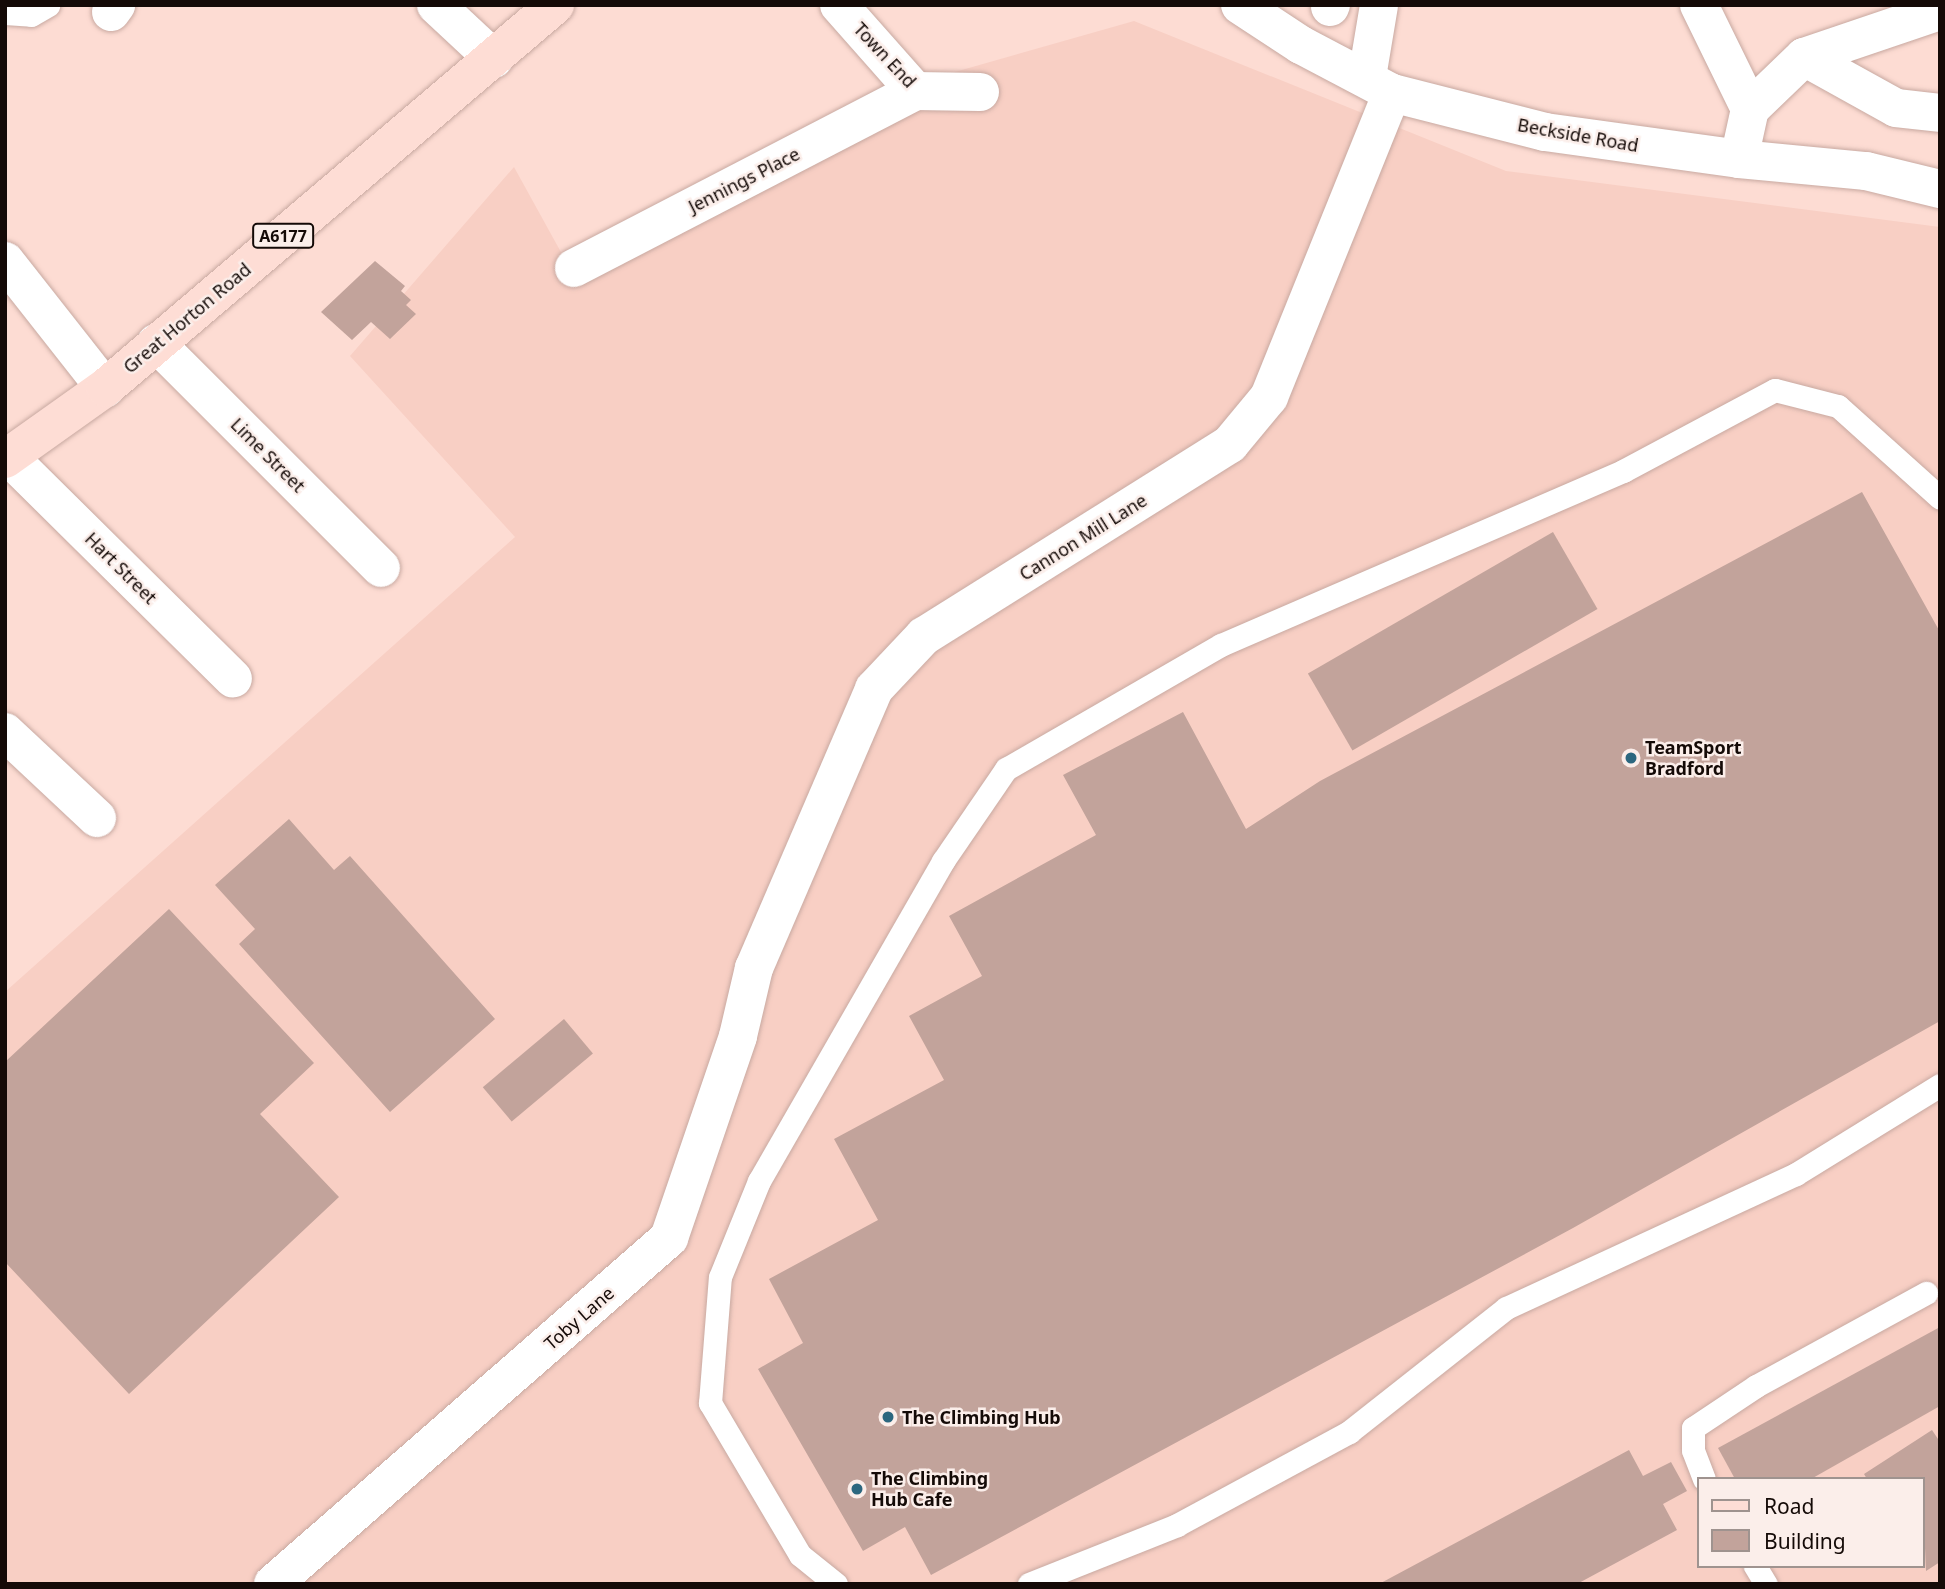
<!DOCTYPE html>
<style>
body{margin:0}
#map{position:relative;width:1945px;height:1589px;overflow:hidden;background:#fddcd3;font-family:"Noto Sans",sans-serif}
div>[style]{position:absolute}
.built>*{inset:0;background:#f8cfc4}
.building>*{inset:0;background:#c2a39b;transform-origin:0 0}
.roads{filter:drop-shadow(0 0 2px #c8a9a1) drop-shadow(0 0 2px #c8a9a1)}
.lane>*{height:23px;margin:-11.5px;padding:0 11.5px;transform-origin:11.5px;border-radius:11.5px;background:#fff}
.street>*{height:38px;margin:-19px;padding:0 19px;transform-origin:19px;border-radius:19px;background:#fff}
.secondary>*{height:38px;margin:-19px;padding:0 19px;transform-origin:19px;border-radius:19px;background:#fff}
.primary>*{height:38px;margin:-19px;padding:0 19px;transform-origin:19px;border-radius:19px;background:#feddd5}
.dots>*{width:19px;height:19px;translate:-50% -50%;box-sizing:border-box;border:4px solid #fbeeea;border-radius:50%}
span{translate:-50% -50%;white-space:nowrap;text-align:center;line-height:1.15;-webkit-text-stroke:5px #fbeeea;paint-order:stroke}
.shield-label span{padding:2px 5px;background:#fbeeea;border:2px solid;border-radius:5px;-webkit-text-stroke-width:0}
.shield-label{font-size:16px;color:#140a07;font-weight:700}
.street-label{font-size:18px;color:#140a07}
.poi-label{font-size:18px;color:#140a07;font-weight:700}
.left{translate:0 -50%;text-align:left}
.frame{position:absolute;inset:0;border:7px solid #140a07;pointer-events:none}
.legend{position:absolute;left:1697px;top:1477px;width:228px;height:91px;box-sizing:border-box;background:#fbeeea;border:2px solid #9f938f;margin:0;padding:9px 12px;list-style:none;font-size:21px;color:#140a07}
.legend li{display:flex;align-items:center;gap:14px;height:35px}
.legend b{width:35px;border:2px solid #9f938f}
</style>
<div id="map">
<div class="built">
<div style="clip-path:polygon(evenodd,1134px 21px,1506px 171px,1940px 227px,1940px 1584px,5px 1584px,5px 992px,515px 537px,350px 356px,514px 167px,562px 254px,895px 89px,1134px 21px,1698px 1479px,1922px 1479px,1922px 1566px,1698px 1566px,1698px 1479px)"></div>
</div>
<div class="building">
<div style="clip-path:polygon(375px 261px,405px 286px,401px 291px,411px 300px,406px 305px,416px 314px,390px 339px,371px 322px,352px 340px,321px 312px)"></div>
<div style="clip-path:polygon(1862px 492px,1940px 632px,1940px 1021px,1573px 1228px,931px 1575px,905px 1527px,863px 1551px,758px 1369px,803px 1343px,769px 1279px,878px 1220px,834px 1139px,944px 1080px,909px 1016px,982px 976px,949px 916px,1096px 835px,1063px 775px,1183px 712px,1246px 829px,1320px 781px)"></div>
<div style="left:1553px;top:532px;width:89px;height:283px;rotate:60deg"></div>
<div style="clip-path:polygon(289px 819px,334px 870px,350px 856px,495px 1019px,390px 1112px,239px 944px,255px 929px,215px 885px)"></div>
<div style="clip-path:polygon(169px 909px,314px 1063px,260px 1114px,339px 1197px,129px 1394px,5px 1262px,5px 1062px)"></div>
<div style="left:564px;top:1019px;width:45px;height:106px;rotate:50deg"></div>
<div style="clip-path:polygon(1940px 1327px,1940px 1406px,1811px 1479px,1735px 1479px,1718px 1448px)"></div>
<div style="clip-path:polygon(1932px 1430px,1940px 1442px,1940px 1562px,1926px 1571px,1922px 1479px,1867px 1479px,1864px 1474px)"></div>
<div style="clip-path:polygon(1629px 1450px,1643px 1476px,1671px 1462px,1687px 1491px,1663px 1504px,1677px 1530px,1577px 1584px,1379px 1584px)"></div>
</div>
<div class="roads">
<div class="lane">
<div style="left:5px;top:13px;width:26px;rotate:4deg"></div>
<div style="left:31px;top:15px;width:20px;rotate:-30deg"></div>
<div style="left:1704px;top:1479px;width:31px;rotate:-111deg"></div>
<div style="left:1693px;top:1450px;width:22px;rotate:-90deg"></div>
<div style="left:1693px;top:1428px;width:76px;rotate:-33.7deg"></div>
<div style="left:1756px;top:1386px;width:194px;rotate:-28.7deg"></div>
<div style="left:1755px;top:1566px;width:21px;rotate:59deg"></div>
<div style="left:836px;top:1584px;width:46px;rotate:-141.1deg"></div>
<div style="left:800px;top:1555px;width:177px;rotate:-120.6deg"></div>
<div style="left:710px;top:1403px;width:126px;rotate:-85.5deg"></div>
<div style="left:720px;top:1277px;width:104px;rotate:-67.9deg"></div>
<div style="left:759px;top:1181px;width:369px;rotate:-60.1deg"></div>
<div style="left:943px;top:861px;width:112px;rotate:-55.6deg"></div>
<div style="left:1006px;top:769px;width:248px;rotate:-30deg"></div>
<div style="left:1221px;top:645px;width:438px;rotate:-23.4deg"></div>
<div style="left:1623px;top:471px;width:172px;rotate:-28.1deg"></div>
<div style="left:1775px;top:390px;width:65px;rotate:14.3deg"></div>
<div style="left:1838px;top:406px;width:137px;rotate:42deg"></div>
<div style="left:1029px;top:1584px;width:159px;rotate:-21.7deg"></div>
<div style="left:1177px;top:1525px;width:196px;rotate:-28.4deg"></div>
<div style="left:1349px;top:1432px;width:200px;rotate:-38.3deg"></div>
<div style="left:1506px;top:1308px;width:319px;rotate:-24.8deg"></div>
<div style="left:1796px;top:1174px;width:169px;rotate:-31.7deg"></div>
</div>
<div class="street">
<div style="left:436px;top:5px;width:79px;rotate:43deg"></div>
<div style="left:839px;top:5px;width:115px;rotate:48.5deg"></div>
<div style="left:915px;top:91px;width:65px;rotate:0.9deg"></div>
<div style="left:1699px;top:5px;width:116px;rotate:63.9deg"></div>
<div style="left:1330px;top:7px;width:2px;rotate:-63deg"></div>
<div style="left:111px;top:12px;width:9px;rotate:-54deg"></div>
<div style="left:1804px;top:57px;width:105px;rotate:29deg"></div>
<div style="left:1896px;top:108px;width:44px;rotate:6.5deg"></div>
<div style="left:1367px;top:77px;width:73px;rotate:-80.5deg"></div>
<div style="left:1739px;top:159px;width:51px;rotate:-77.6deg"></div>
<div style="left:1750px;top:109px;width:75px;rotate:-43.9deg"></div>
<div style="left:1804px;top:57px;width:144px;rotate:-18.7deg"></div>
<div style="left:5px;top:261px;width:162px;rotate:51.8deg"></div>
<div style="left:574px;top:268px;width:384px;rotate:-27.4deg"></div>
<div style="left:156px;top:343px;width:318px;rotate:45deg"></div>
<div style="left:9px;top:457px;width:315px;rotate:44.7deg"></div>
<div style="left:5px;top:732px;width:126px;rotate:43.1deg"></div>
<div style="left:273px;top:1584px;width:526px;rotate:-41.14deg"></div>
<div style="left:669px;top:1238px;width:213px;rotate:-71.1deg"></div>
<div style="left:738px;top:1036px;width:70px;rotate:-76.8deg"></div>
<div style="left:754px;top:968px;width:304px;rotate:-66.7deg"></div>
<div style="left:874px;top:689px;width:73px;rotate:-46.7deg"></div>
<div style="left:924px;top:636px;width:361px;rotate:-32.1deg"></div>
<div style="left:1230px;top:444px;width:61px;rotate:-50.3deg"></div>
<div style="left:1269px;top:397px;width:328px;rotate:-68deg"></div>
</div>
<div class="secondary">
<div style="left:1240px;top:5px;width:73px;rotate:33.3deg"></div>
<div style="left:1301px;top:45px;width:103px;rotate:27.8deg"></div>
<div style="left:1392px;top:93px;width:158px;rotate:14.3deg"></div>
<div style="left:1545px;top:132px;width:196px;rotate:7.9deg"></div>
<div style="left:1739px;top:159px;width:128px;rotate:5.4deg"></div>
<div style="left:1866px;top:171px;width:76px;rotate:13.7deg"></div>
</div>
<div class="primary">
<div style="left:5px;top:459px;width:123px;rotate:-35.4deg"></div>
<div style="left:105px;top:388px;width:591px;rotate:-40.4deg"></div>
</div>
</div>
<div class="dots">
<div style="left:1631px;top:758px;background:#2c677f"></div>
<div style="left:888px;top:1417px;background:#2c677f"></div>
<div style="left:857px;top:1489px;background:#2c677f"></div>
</div>
<div class="shield-label">
<span style="left:283px;top:236px">A6177</span>
</div>
<div class="street-label">
<span style="left:885px;top:55px;rotate:47deg">Town End</span>
<span style="left:1578px;top:135px;rotate:10deg">Beckside Road</span>
<span style="left:744px;top:180px;rotate:-27deg">Jennings Place</span>
<span style="left:187px;top:318px;rotate:-40deg">Great Horton Road</span>
<span style="left:268px;top:455px;rotate:45deg">Lime Street</span>
<span style="left:1083px;top:537px;rotate:-32deg">Cannon Mill Lane</span>
<span style="left:121px;top:568px;rotate:45deg">Hart Street</span>
<span style="left:579px;top:1318px;rotate:-41deg">Toby Lane</span>
</div>
<div class="poi-label">
<span class="left" style="left:1645px;top:758px">TeamSport<br>Bradford</span>
<span class="left" style="left:902px;top:1417px">The Climbing Hub</span>
<span class="left" style="left:871px;top:1489px">The Climbing<br>Hub Cafe</span>
</div>
<div class="frame"></div>
<ul class="legend">
<li><b style="height:9px;background:#feddd5"></b>Road</li>
<li><b style="height:19px;background:#c2a39b"></b>Building</li>
</ul>
</div>
